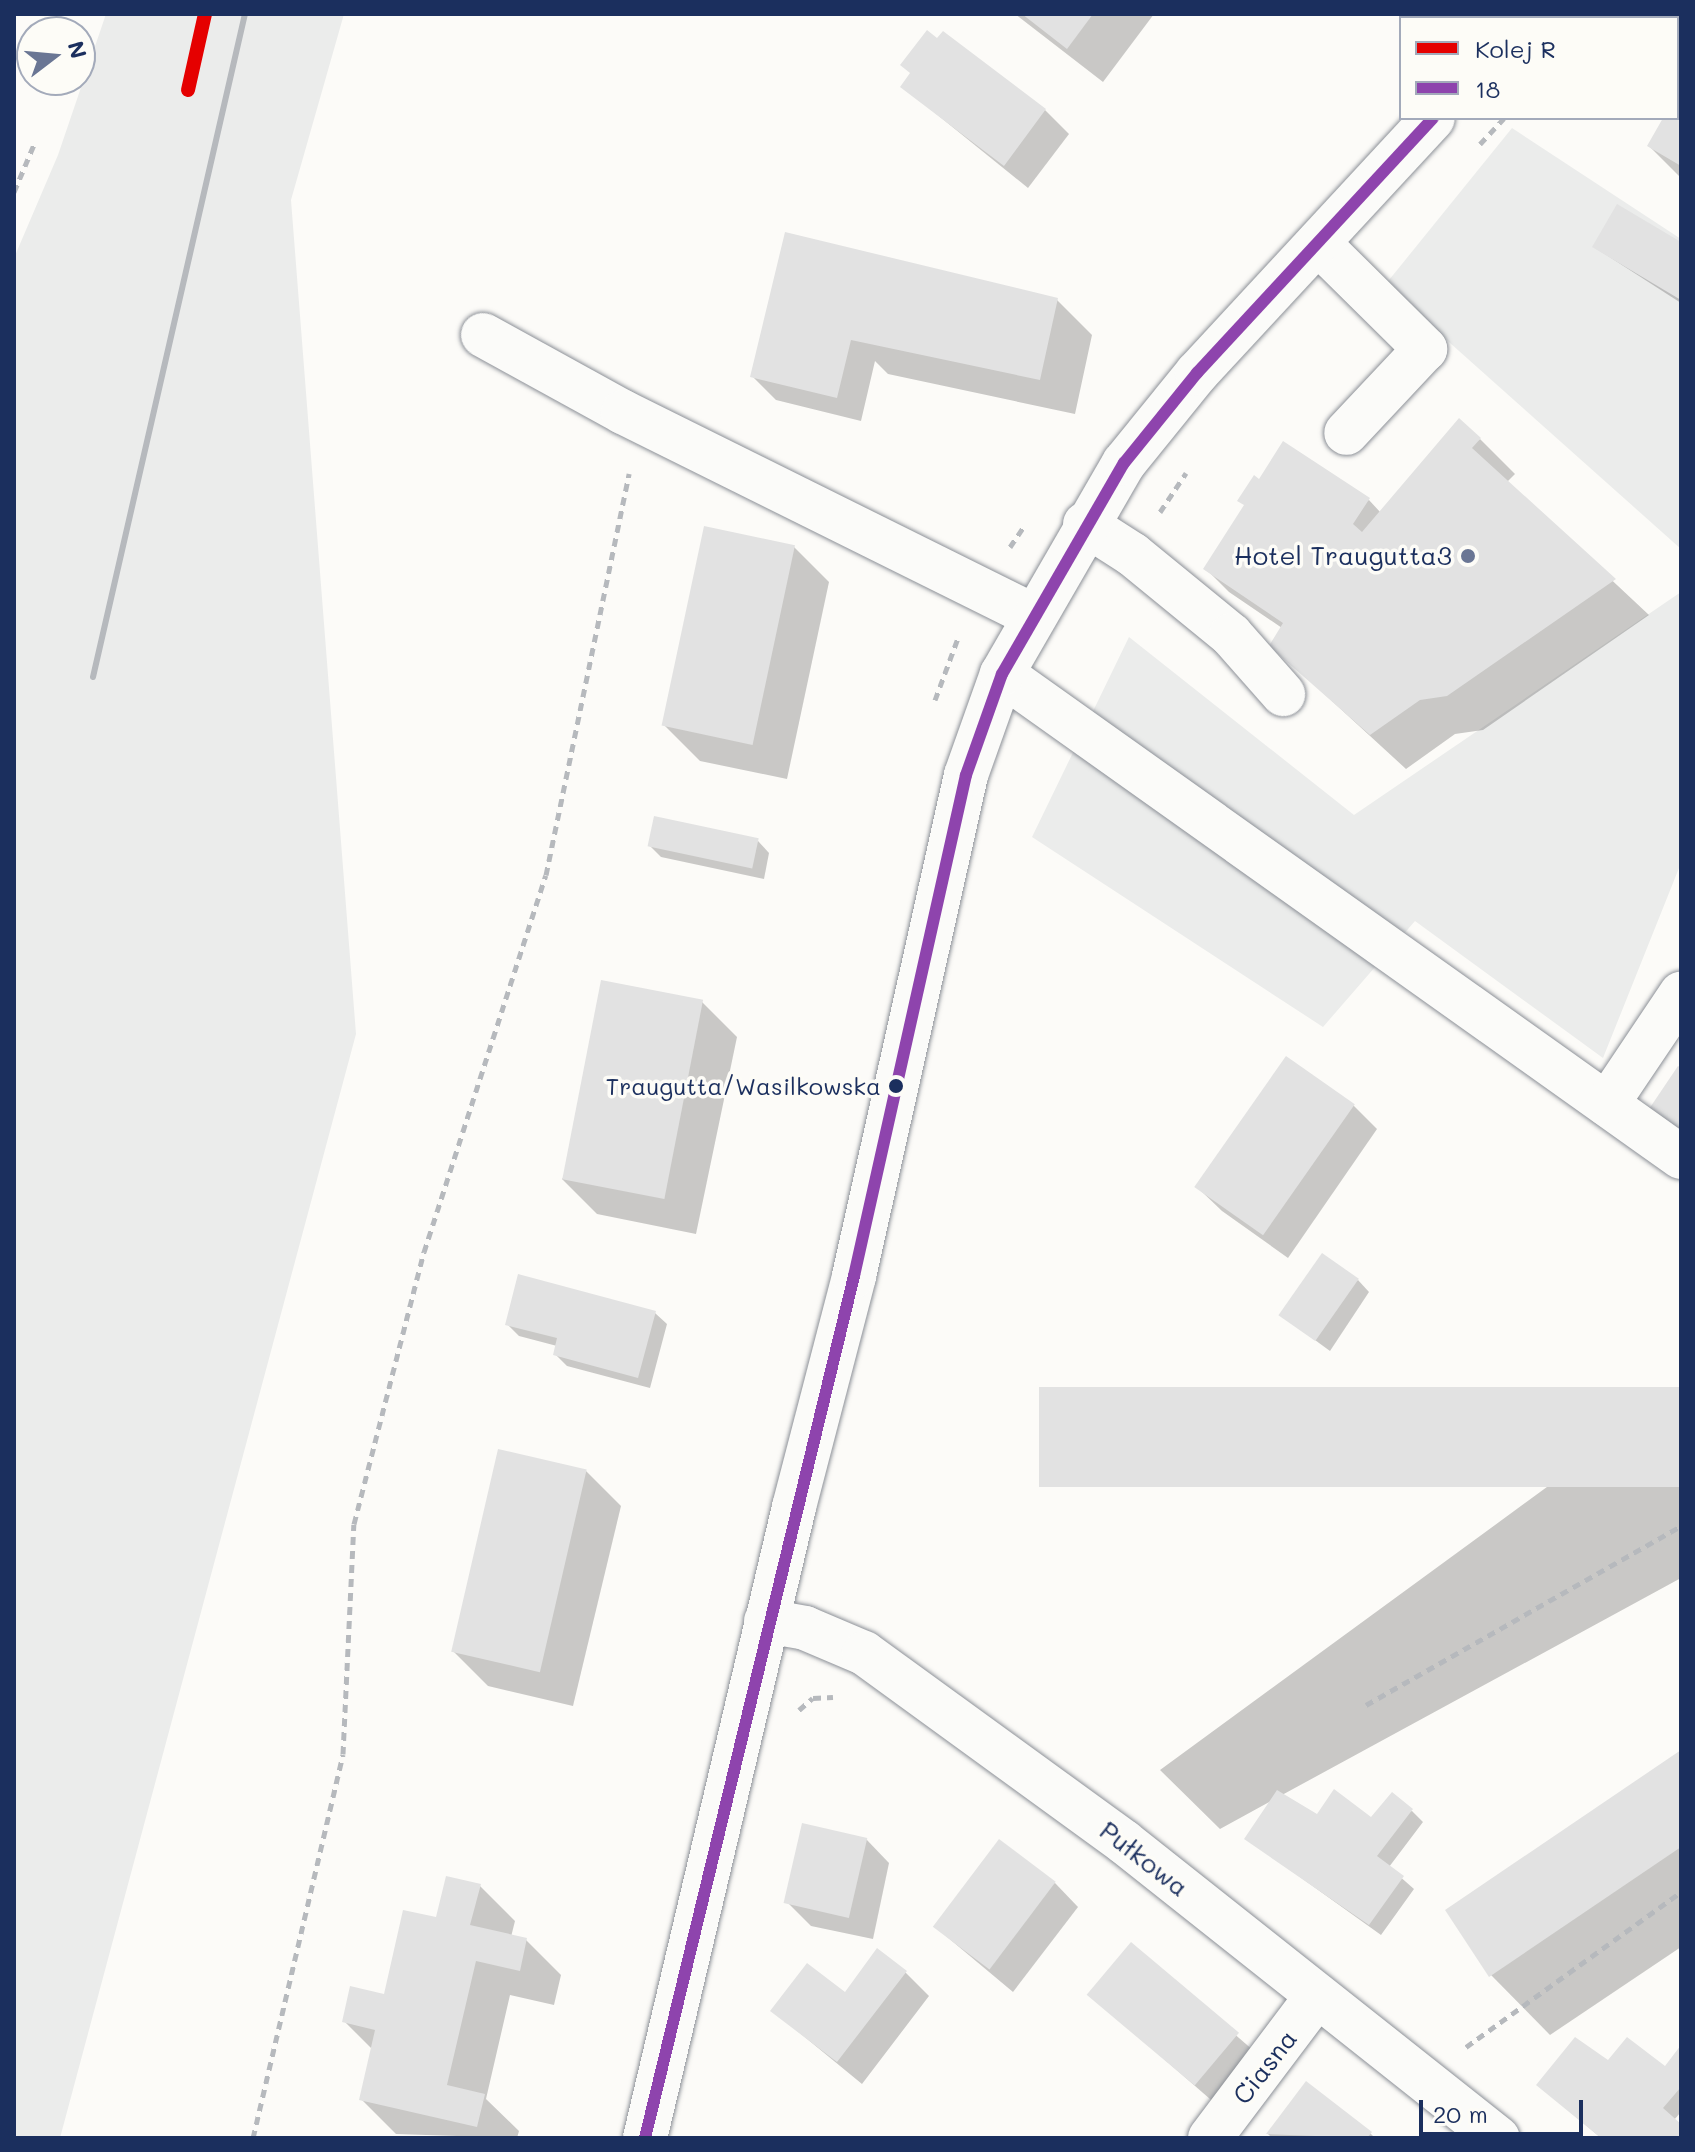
<!DOCTYPE html>
<meta charset="utf-8">
<style>
body{margin:0}
#map{position:relative;width:1695px;height:2152px;overflow:hidden;background:#fcfbf8;font-family:Mali,sans-serif}
div>[style]{position:absolute}
.built>*{inset:0;background:#ebeceb}
.shadow>*{inset:0;background:#0003;transform-origin:0 0}
.building>*{inset:0;background:#e2e2e2;transform-origin:0 0}
.path>*{height:5px;margin-top:-2.5px;transform-origin:0;background:repeating-linear-gradient(90deg,#b6b9bd 0 8px,transparent 0 14px)}
.roads{filter:drop-shadow(0 0 2px #8c9097) drop-shadow(0 0 2px #8c9097)}
.minor>*{height:44px;margin:-22px;padding:0 22px;transform-origin:22px;border-radius:22px;background:#fbfbf9}
.rail>*{height:6px;margin:-3px;padding:0 3px;transform-origin:3px;border-radius:3px;background:#b6b9bd}
.bus-1>*{height:12px;margin:-6px;padding:0 6px;transform-origin:6px;border-radius:6px;background:#8e44ad}
.rail-1>*{height:14px;margin:-7px;padding:0 7px;transform-origin:7px;border-radius:7px;background:#e50000}
.dots>*{width:22px;height:22px;translate:-50% -50%;box-sizing:border-box;border:4px solid #fdfcf7;border-radius:50%}
span{translate:-50% -50%;white-space:nowrap;text-align:center;line-height:1.15;-webkit-text-stroke:7px #fdfcf7;paint-order:stroke}
.bus-label{font-size:24px;color:#1b2f5e}
.right{translate:-100% -50%;text-align:right}
.poi-label{font-size:26px;color:#1b2f5e}
.street-label{font-size:26px;color:#1b2f5e}
.frame{position:absolute;inset:0;border:16px solid #1b2f5e;pointer-events:none}
.legend{position:absolute;left:1399px;top:16px;width:280px;height:104px;box-sizing:border-box;background:#fdfcf7;border:2px solid #a3aaba;margin:0;padding:10px 14px;list-style:none;font-size:24px;color:#1b2f5e}
.legend li{display:flex;align-items:center;gap:16px;height:40px}
.legend b{width:40px;border:2px solid #a3aaba}
.north{position:absolute;left:16px;top:16px;width:80px;height:80px;box-sizing:border-box;background:#fdfcf7;border:2px solid #a3aaba;border-radius:50%;rotate:74deg;font-size:22px;font-weight:700;line-height:32px;text-align:center;color:#1b2f5e}
.north::after{content:'';display:block;margin:auto;width:28px;height:36px;background:#6a7694;clip-path:polygon(50% 0,100% 100%,50% 72%,0 100%)}
.scale{position:absolute;left:1419px;top:2100px;width:164px;height:36px;box-sizing:border-box;border:4px solid #1b2f5e;border-top:0;padding-left:10px;font-size:24px;line-height:28px;white-space:nowrap;color:#1b2f5e;-webkit-text-stroke:6px #fdfcf7;paint-order:stroke}
</style>
<div id="map">
<div class="built">
<div style="clip-path:polygon(106px 14px,344px 14px,291px 200px,356px 1034px,60px 2138px,14px 2138px,14px 258px,58px 155px)"></div>
<div style="clip-path:polygon(1512px 128px,1681px 239px,1681px 549px,1385px 285px)"></div>
<div style="clip-path:polygon(1681px 592px,1681px 863px,1603px 1058px,1415px 921px,1323px 1027px,1032px 837px,1129px 637px,1354px 815px)"></div>
</div>
<div class="shadow">
<div style="clip-path:polygon(1015px 14px,1154px 14px,1103px 82px)"></div>
<div style="clip-path:polygon(903px 87px,1045px 110px,1069px 134px,1028px 188px)"></div>
<div style="clip-path:polygon(1681px 91px,1681px 178px,1649px 146px,1666px 118px,1677px 118px)"></div>
<div style="clip-path:polygon(1681px 244px,1681px 303px,1594px 247px)"></div>
<div style="clip-path:polygon(871px 254px,1057px 300px,1092px 335px,1075px 414px,888px 374px,875px 361px,861px 421px,776px 400px,752px 376px)"></div>
<div style="clip-path:polygon(1480px 439px,1515px 474px,1507px 482px,1649px 615px,1483px 730px,1455px 734px,1406px 769px,1272px 646px,1282px 628px,1229px 592px,1206px 569px,1369px 500px,1381px 513px)"></div>
<div style="clip-path:polygon(794px 547px,829px 582px,787px 779px,700px 761px,665px 726px)"></div>
<div style="clip-path:polygon(758px 841px,769px 853px,764px 879px,661px 857px,649px 845px)"></div>
<div style="clip-path:polygon(702px 1002px,737px 1037px,696px 1234px,597px 1214px,562px 1179px)"></div>
<div style="clip-path:polygon(1353px 1105px,1377px 1129px,1288px 1258px,1222px 1211px,1198px 1188px)"></div>
<div style="clip-path:polygon(1358px 1280px,1369px 1292px,1330px 1351px,1282px 1316px)"></div>
<div style="clip-path:polygon(655px 1313px,667px 1324px,650px 1388px,567px 1366px,555px 1354px,557px 1346px,519px 1336px,507px 1324px)"></div>
<div style="clip-path:polygon(1681px 1389px,1681px 1578px,1282px 1795px,1318px 1817px,1371px 1820px,1412px 1811px,1423px 1822px,1389px 1867px,1414px 1889px,1381px 1935px,1247px 1839px,1273px 1800px,1220px 1829px,1160px 1770px)"></div>
<div style="clip-path:polygon(586px 1471px,621px 1506px,573px 1706px,488px 1686px,453px 1651px)"></div>
<div style="clip-path:polygon(1681px 1752px,1681px 1947px,1550px 2035px,1491px 1975px)"></div>
<div style="clip-path:polygon(866px 1839px,889px 1863px,873px 1939px,811px 1926px,787px 1902px)"></div>
<div style="clip-path:polygon(1055px 1883px,1078px 1907px,1013px 1992px,934px 1926px)"></div>
<div style="clip-path:polygon(480px 1886px,515px 1921px,511px 1937px,526px 1940px,561px 1975px,554px 2005px,510px 1995px,486px 2099px,519px 2131px,517px 2138px,396px 2134px,361px 2099px,373px 2050px,345px 2022px,385px 1996px,438px 1920px)"></div>
<div style="left:1132px;top:1945px;width:172px;height:65px;rotate:41deg"></div>
<div style="clip-path:polygon(905px 1972px,929px 1996px,862px 2084px,773px 2011px,845px 1994px)"></div>
<div style="clip-path:polygon(1681px 2051px,1681px 2112px,1674px 2120px,1681px 2126px,1681px 2138px,1601px 2138px,1538px 2085px,1665px 2069px)"></div>
<div style="clip-path:polygon(1306px 2084px,1370px 2133px,1375px 2138px,1272px 2138px,1268px 2134px)"></div>
</div>
<div class="building">
<div style="clip-path:polygon(1022px 14px,1093px 14px,1067px 49px)"></div>
<div style="clip-path:polygon(927px 30px,937px 38px,943px 31px,1046px 109px,1004px 166px,900px 87px,910px 73px,900px 65px)"></div>
<div style="clip-path:polygon(1681px 87px,1681px 166px,1647px 146px,1663px 118px,1677px 118px)"></div>
<div style="clip-path:polygon(1617px 204px,1681px 242px,1681px 300px,1592px 247px)"></div>
<div style="clip-path:polygon(785px 232px,1058px 298px,1040px 380px,851px 340px,837px 398px,750px 377px)"></div>
<div style="clip-path:polygon(1459px 418px,1481px 438px,1472px 448px,1616px 579px,1447px 696px,1420px 700px,1370px 735px,1269px 646px,1283px 623px,1203px 569px,1244px 505px,1237px 501px,1254px 475px,1259px 479px,1283px 441px,1370px 498px,1353px 524px,1362px 532px)"></div>
<div style="left:704px;top:526px;width:93px;height:204px;rotate:12deg"></div>
<div style="left:654px;top:816px;width:107px;height:31px;rotate:12deg"></div>
<div style="left:601px;top:980px;width:104px;height:203px;rotate:11deg"></div>
<div style="left:1286px;top:1056px;width:84px;height:160px;rotate:35deg"></div>
<div style="clip-path:polygon(1678px 1066px,1681px 1068px,1681px 1134px,1647px 1112px)"></div>
<div style="left:1322px;top:1253px;width:45px;height:76px;rotate:35deg"></div>
<div style="clip-path:polygon(518px 1274px,656px 1311px,638px 1378px,553px 1355px,557px 1338px,505px 1325px)"></div>
<div style="left:1681px;top:1387px;width:100px;height:642px;rotate:90deg"></div>
<div style="left:498px;top:1449px;width:91px;height:208px;rotate:13deg"></div>
<div style="clip-path:polygon(1681px 1750px,1681px 1847px,1489px 1977px,1445px 1910px)"></div>
<div style="clip-path:polygon(1334px 1789px,1371px 1817px,1392px 1792px,1413px 1809px,1377px 1856px,1404px 1876px,1369px 1925px,1244px 1839px,1277px 1790px,1317px 1814px)"></div>
<div style="left:802px;top:1823px;width:67px;height:82px;rotate:13deg"></div>
<div style="left:999px;top:1839px;width:71px;height:110px;rotate:37deg"></div>
<div style="clip-path:polygon(446px 1876px,481px 1884px,470px 1925px,527px 1938px,520px 1971px,476px 1961px,447px 2085px,485px 2094px,477px 2127px,359px 2100px,375px 2030px,342px 2022px,350px 1986px,384px 1994px,403px 1910px,436px 1917px)"></div>
<div style="left:1131px;top:1942px;width:141px;height:69px;rotate:40deg"></div>
<div style="clip-path:polygon(877px 1948px,907px 1971px,837px 2062px,770px 2011px,807px 1963px,845px 1992px)"></div>
<div style="clip-path:polygon(1575px 2037px,1608px 2060px,1627px 2037px,1665px 2066px,1681px 2045px,1681px 2087px,1663px 2108px,1681px 2124px,1681px 2138px,1601px 2138px,1536px 2085px)"></div>
<div style="clip-path:polygon(1306px 2081px,1372px 2132px,1367px 2138px,1266px 2134px)"></div>
</div>
<div class="path">
<div style="left:1461px;top:18px;width:6px;rotate:-45deg"></div>
<div style="left:1586px;top:18px;width:6px;rotate:-45deg"></div>
<div style="left:1480px;top:144px;width:35px;rotate:-47deg"></div>
<div style="left:14px;top:192px;width:54px;rotate:-67.2deg"></div>
<div style="left:1160px;top:512px;width:47px;rotate:-56.3deg"></div>
<div style="left:1010px;top:547px;width:27px;rotate:-56deg"></div>
<div style="left:935px;top:700px;width:69px;rotate:-69.7deg"></div>
<div style="left:1366px;top:1705px;width:362px;rotate:-29.6deg"></div>
<div style="left:799px;top:1710px;width:18px;rotate:-41deg"></div>
<div style="left:813px;top:1698px;width:20px;rotate:-3deg"></div>
<div style="left:1466px;top:2047px;width:265px;rotate:-35.8deg"></div>
<div style="left:253px;top:2138px;width:394px;rotate:-76.8deg"></div>
<div style="left:343px;top:1754px;width:230px;rotate:-87.3deg"></div>
<div style="left:354px;top:1524px;width:281px;rotate:-75.6deg"></div>
<div style="left:424px;top:1252px;width:396px;rotate:-72.1deg"></div>
<div style="left:546px;top:875px;width:410px;rotate:-78.3deg"></div>
</div>
<div class="roads">
<div class="minor">
<div style="left:1521px;top:18px;width:6px;rotate:-45deg"></div>
<div style="left:1318px;top:243px;width:151px;rotate:44.7deg"></div>
<div style="left:1425px;top:349px;width:115px;rotate:133.2deg"></div>
<div style="left:483px;top:335px;width:160px;rotate:28.8deg"></div>
<div style="left:623px;top:412px;width:457px;rotate:26.4deg"></div>
<div style="left:1085px;top:524px;width:56px;rotate:32.6deg"></div>
<div style="left:1132px;top:554px;width:128px;rotate:39.3deg"></div>
<div style="left:1231px;top:635px;width:79px;rotate:48.6deg"></div>
<div style="left:1002px;top:674px;width:833px;rotate:35.43deg"></div>
<div style="left:1607px;top:1104px;width:133px;rotate:-56.1deg"></div>
<div style="left:766px;top:1621px;width:40px;rotate:10deg"></div>
<div style="left:805px;top:1628px;width:64px;rotate:23deg"></div>
<div style="left:864px;top:1653px;width:321px;rotate:36deg"></div>
<div style="left:1124px;top:1842px;width:477px;rotate:38.4deg"></div>
<div style="left:645px;top:2138px;width:648px;rotate:-76.71deg"></div>
<div style="left:794px;top:1507px;width:239px;rotate:-75.4deg"></div>
<div style="left:854px;top:1276px;width:513px;rotate:-77.4deg"></div>
<div style="left:966px;top:775px;width:107px;rotate:-70.4deg"></div>
<div style="left:1002px;top:674px;width:244px;rotate:-60deg"></div>
<div style="left:1124px;top:463px;width:116px;rotate:-51deg"></div>
<div style="left:1197px;top:373px;width:347px;rotate:-47.2deg"></div>
<div style="left:1210px;top:2138px;width:178px;rotate:-53deg"></div>
</div>
</div>
<div class="rail">
<div style="left:205px;top:15px;width:1px;rotate:-90deg"></div>
<div style="left:93px;top:677px;width:680px;rotate:-77.09deg"></div>
</div>
<div class="bus-1">
<div style="left:645px;top:2138px;width:887px;rotate:-76.37deg"></div>
<div style="left:854px;top:1276px;width:513px;rotate:-77.4deg"></div>
<div style="left:966px;top:775px;width:107px;rotate:-70.4deg"></div>
<div style="left:1002px;top:674px;width:244px;rotate:-60deg"></div>
<div style="left:1124px;top:463px;width:116px;rotate:-51deg"></div>
<div style="left:1197px;top:373px;width:347px;rotate:-47.2deg"></div>
</div>
<div class="rail-1">
<div style="left:188px;top:90px;width:78px;rotate:-77.4deg"></div>
</div>
<div class="dots">
<div style="left:1468px;top:556px;background:#6a7694"></div>
<div style="left:896px;top:1086px;background:#1b2f5e"></div>
</div>
<div class="bus-label">
<span class="right" style="left:881px;top:1086px">Traugutta/Wasilkowska</span>
</div>
<div class="poi-label">
<span class="right" style="left:1452px;top:556px">Hotel Traugutta3</span>
</div>
<div class="street-label">
<span style="left:1144px;top:1859px;rotate:38deg">Pułkowa</span>
<span style="left:1265px;top:2067px;rotate:-52deg">Ciasna</span>
</div>
<div class="frame"></div>
<ul class="legend">
<li><b style="height:10px;background:#e50000"></b>Kolej R</li>
<li><b style="height:10px;background:#8e44ad"></b>18</li>
</ul>
<div class="north">N</div>
<div class="scale">20 m</div>
</div>
